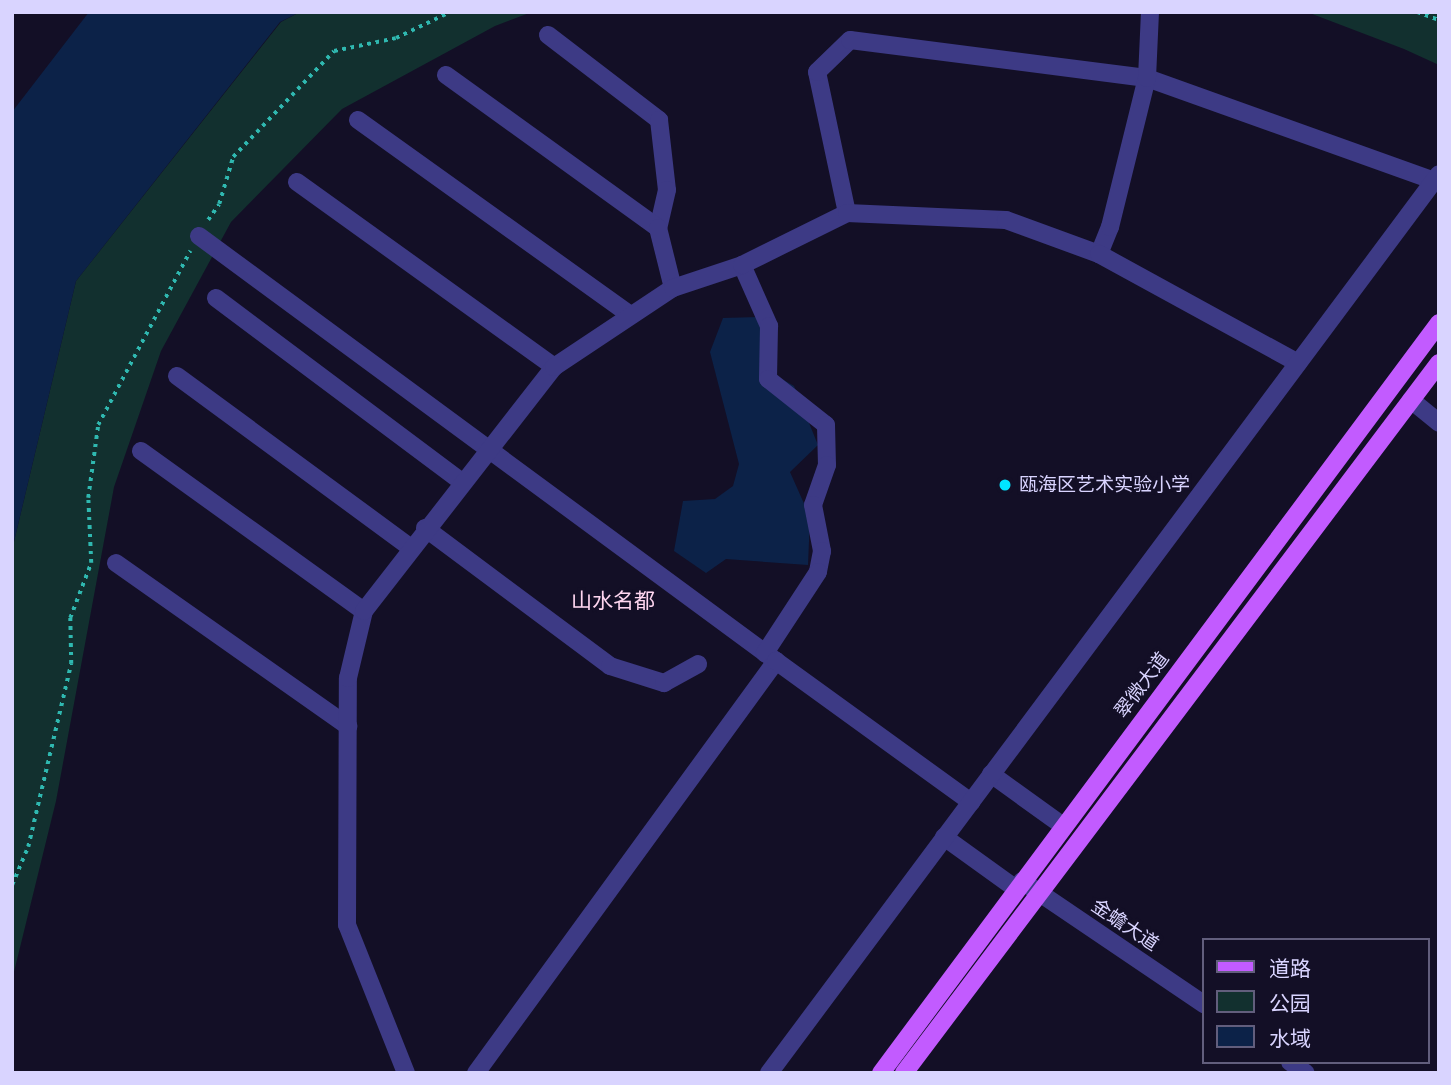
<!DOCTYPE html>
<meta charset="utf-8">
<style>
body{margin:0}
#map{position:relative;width:1451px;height:1085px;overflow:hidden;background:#130f26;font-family:"Asap Condensed","Noto Sans SC",sans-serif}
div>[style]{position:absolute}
.green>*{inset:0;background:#12302f}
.water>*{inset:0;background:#0c2248}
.path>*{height:3.5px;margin-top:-1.75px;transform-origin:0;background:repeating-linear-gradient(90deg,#2fb8b0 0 3.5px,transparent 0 8.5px)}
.minor>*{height:18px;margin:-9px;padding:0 9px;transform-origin:9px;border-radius:9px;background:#3d3a85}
.major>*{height:18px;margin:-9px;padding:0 9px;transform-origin:9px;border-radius:9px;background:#c25bff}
.dots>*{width:19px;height:19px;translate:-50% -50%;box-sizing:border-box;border:4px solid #130f26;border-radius:50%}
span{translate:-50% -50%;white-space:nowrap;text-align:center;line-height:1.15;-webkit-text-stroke:6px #130f26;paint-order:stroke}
.poi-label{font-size:19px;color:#d9d4ff}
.left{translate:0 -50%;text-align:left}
.street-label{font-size:19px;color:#d9d4ff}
.neighbourhood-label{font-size:21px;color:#ffd6f0}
.frame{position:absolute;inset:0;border:14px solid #d9d4ff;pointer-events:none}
.legend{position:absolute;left:1202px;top:938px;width:228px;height:126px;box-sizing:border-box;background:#130f26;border:2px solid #625e7d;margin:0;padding:9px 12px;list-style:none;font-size:21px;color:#d9d4ff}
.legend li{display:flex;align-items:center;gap:14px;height:35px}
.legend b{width:35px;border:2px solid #625e7d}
</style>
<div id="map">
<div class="green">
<div style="clip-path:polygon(300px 12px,532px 12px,495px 26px,342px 109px,231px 222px,161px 351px,114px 487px,56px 801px,12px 980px,12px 550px,76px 281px,281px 22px)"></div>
<div style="clip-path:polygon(1307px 12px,1439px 12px,1439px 65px,1404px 49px)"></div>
</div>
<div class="water">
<div style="clip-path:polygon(89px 12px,300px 12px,280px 22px,76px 281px,12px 550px,12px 112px)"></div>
<div style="clip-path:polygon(759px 317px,770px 372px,794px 386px,818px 445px,790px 472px,810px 517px,808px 565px,726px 559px,706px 573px,674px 551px,683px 501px,715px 499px,733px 486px,739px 464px,710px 352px,723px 318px)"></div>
</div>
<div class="path">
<div style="left:1417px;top:12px;width:23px;rotate:20deg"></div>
<div style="left:208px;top:220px;width:19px;rotate:-55deg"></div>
<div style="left:219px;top:204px;width:49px;rotate:-73.4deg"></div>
<div style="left:233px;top:157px;width:146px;rotate:-46.4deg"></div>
<div style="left:334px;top:51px;width:63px;rotate:-11.8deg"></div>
<div style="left:396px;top:38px;width:60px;rotate:-25.7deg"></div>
<div style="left:12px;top:885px;width:41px;rotate:-67.2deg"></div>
<div style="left:28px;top:847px;width:188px;rotate:-76.8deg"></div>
<div style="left:71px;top:664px;width:46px;rotate:-91.2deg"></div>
<div style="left:70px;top:618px;width:59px;rotate:-69.1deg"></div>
<div style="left:91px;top:563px;width:65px;rotate:-92.6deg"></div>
<div style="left:88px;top:498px;width:74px;rotate:-82.2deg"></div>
<div style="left:98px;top:425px;width:197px;rotate:-62.1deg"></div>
</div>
<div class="minor">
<div style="left:548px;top:35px;width:140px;rotate:37.4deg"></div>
<div style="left:659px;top:120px;width:70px;rotate:83.5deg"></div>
<div style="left:667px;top:190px;width:39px;rotate:103deg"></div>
<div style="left:446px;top:75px;width:261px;rotate:35.8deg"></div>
<div style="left:658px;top:228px;width:62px;rotate:76deg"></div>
<div style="left:358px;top:120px;width:333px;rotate:35.6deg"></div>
<div style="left:297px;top:182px;width:317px;rotate:35.7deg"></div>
<div style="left:847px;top:213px;width:144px;rotate:-102deg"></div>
<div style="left:817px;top:72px;width:46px;rotate:-44.1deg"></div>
<div style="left:850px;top:40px;width:299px;rotate:7.3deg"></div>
<div style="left:1147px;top:78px;width:306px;rotate:19.7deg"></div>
<div style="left:199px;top:236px;width:717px;rotate:36.37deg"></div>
<div style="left:1099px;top:254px;width:29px;rotate:-68deg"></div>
<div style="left:1110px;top:227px;width:154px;rotate:-76.1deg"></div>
<div style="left:1147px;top:78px;width:66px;rotate:-87.4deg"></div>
<div style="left:742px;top:265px;width:67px;rotate:66.1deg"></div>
<div style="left:769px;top:326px;width:53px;rotate:91.1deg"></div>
<div style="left:768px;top:379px;width:74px;rotate:38.4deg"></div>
<div style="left:826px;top:425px;width:40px;rotate:88.6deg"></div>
<div style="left:827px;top:465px;width:42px;rotate:109.3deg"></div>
<div style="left:813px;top:505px;width:47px;rotate:78.9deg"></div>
<div style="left:822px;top:551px;width:21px;rotate:101deg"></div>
<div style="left:818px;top:572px;width:97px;rotate:123.2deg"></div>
<div style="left:216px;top:298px;width:307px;rotate:36.8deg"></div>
<div style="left:177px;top:376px;width:290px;rotate:36.3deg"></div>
<div style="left:1411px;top:400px;width:36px;rotate:39deg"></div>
<div style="left:141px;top:451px;width:274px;rotate:35.7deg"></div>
<div style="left:425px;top:528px;width:231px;rotate:36.7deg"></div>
<div style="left:610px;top:666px;width:57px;rotate:17.5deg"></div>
<div style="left:664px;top:683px;width:39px;rotate:-29deg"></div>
<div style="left:116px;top:563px;width:284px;rotate:35.1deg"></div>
<div style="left:991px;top:774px;width:89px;rotate:35.8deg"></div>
<div style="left:944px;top:837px;width:89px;rotate:35.8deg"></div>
<div style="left:1022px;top:881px;width:220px;rotate:34.1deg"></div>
<div style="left:1290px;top:1062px;width:19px;rotate:35deg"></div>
<div style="left:406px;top:1073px;width:159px;rotate:-111.7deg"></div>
<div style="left:347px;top:925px;width:247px;rotate:-89.8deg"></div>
<div style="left:348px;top:678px;width:69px;rotate:-76.6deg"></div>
<div style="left:364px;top:611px;width:309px;rotate:-52.1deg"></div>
<div style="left:554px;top:367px;width:143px;rotate:-33.6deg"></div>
<div style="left:673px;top:288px;width:73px;rotate:-18.4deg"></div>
<div style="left:742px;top:265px;width:117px;rotate:-26.3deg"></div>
<div style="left:847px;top:213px;width:159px;rotate:2.5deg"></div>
<div style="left:1006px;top:220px;width:99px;rotate:20.1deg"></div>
<div style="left:1099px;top:254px;width:227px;rotate:28.7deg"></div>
<div style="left:476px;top:1073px;width:510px;rotate:-53.94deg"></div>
<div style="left:776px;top:661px;width:241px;rotate:35.9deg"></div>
<div style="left:769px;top:1073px;width:1121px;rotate:-53.3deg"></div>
</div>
<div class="major">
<div style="left:881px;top:1073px;width:935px;rotate:-53.35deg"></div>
<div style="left:904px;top:1073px;width:889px;rotate:-53deg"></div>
</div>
<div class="dots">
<div style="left:1005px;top:485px;background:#00e5ff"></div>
</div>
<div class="poi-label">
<span class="left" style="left:1019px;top:485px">瓯海区艺术实验小学</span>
</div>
<div class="street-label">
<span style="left:1142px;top:685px;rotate:-53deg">翠微大道</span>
<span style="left:1125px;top:925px;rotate:34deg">金蟾大道</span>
</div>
<div class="neighbourhood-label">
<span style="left:613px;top:600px">山水名都</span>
</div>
<div class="frame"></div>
<ul class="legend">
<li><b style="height:9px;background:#c25bff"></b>道路</li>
<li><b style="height:19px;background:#12302f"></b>公园</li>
<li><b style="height:19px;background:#0c2248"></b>水域</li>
</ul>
</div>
